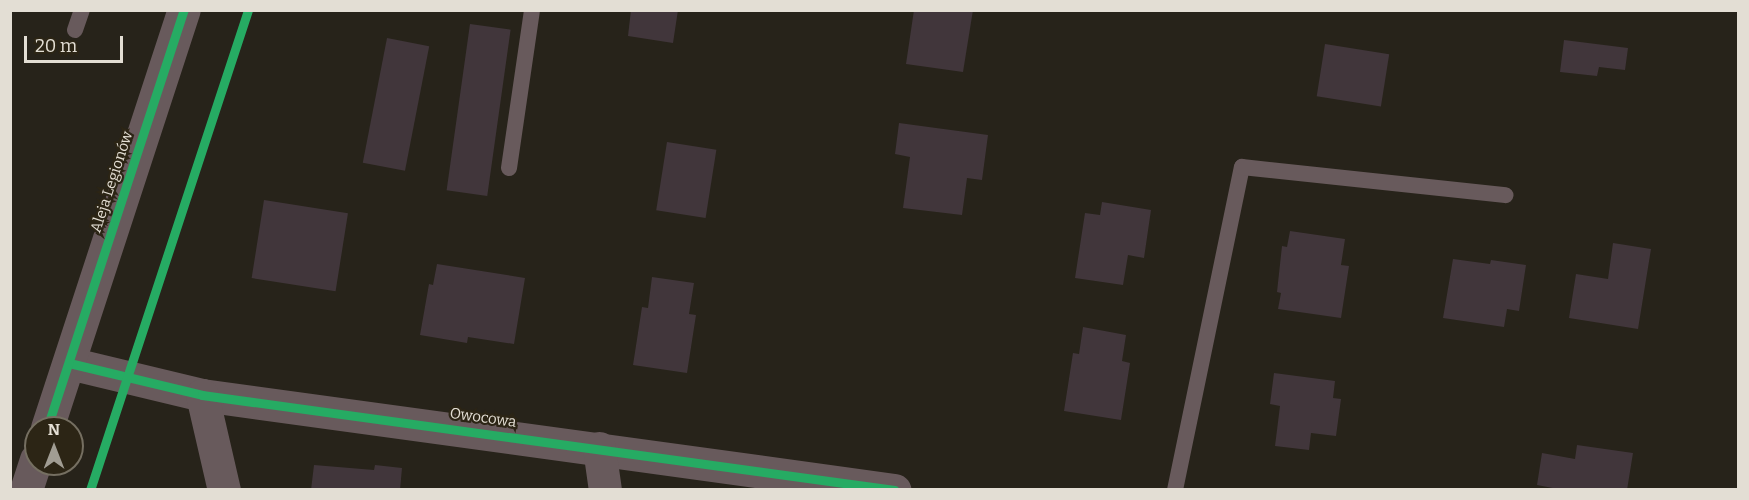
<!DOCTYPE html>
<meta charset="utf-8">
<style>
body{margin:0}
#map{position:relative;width:1749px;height:500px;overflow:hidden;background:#27231a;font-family:Bitter,serif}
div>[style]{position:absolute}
.building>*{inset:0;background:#41363b;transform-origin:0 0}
.lane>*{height:16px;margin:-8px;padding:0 8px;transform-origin:8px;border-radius:8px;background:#685a5c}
.street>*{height:33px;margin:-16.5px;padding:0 16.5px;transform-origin:16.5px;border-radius:16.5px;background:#685a5c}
.cycleway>*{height:9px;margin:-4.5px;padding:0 4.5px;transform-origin:4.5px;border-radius:4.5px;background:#26ab63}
span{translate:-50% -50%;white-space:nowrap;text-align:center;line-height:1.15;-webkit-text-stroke:4.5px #2c2515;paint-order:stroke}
.street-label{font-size:15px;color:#e3ded4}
.frame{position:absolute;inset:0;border:12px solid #e3ded4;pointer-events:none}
.north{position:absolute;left:24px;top:416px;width:60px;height:60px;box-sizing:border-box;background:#2c2515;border:2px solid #756f61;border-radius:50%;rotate:0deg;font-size:16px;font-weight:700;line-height:24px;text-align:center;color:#e3ded4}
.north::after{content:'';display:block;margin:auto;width:21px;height:27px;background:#a19d93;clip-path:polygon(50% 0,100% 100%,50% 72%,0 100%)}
.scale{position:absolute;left:24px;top:36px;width:99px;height:27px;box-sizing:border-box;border:3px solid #e3ded4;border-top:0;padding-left:8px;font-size:18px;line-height:21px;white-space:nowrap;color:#e3ded4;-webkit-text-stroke:4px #2c2515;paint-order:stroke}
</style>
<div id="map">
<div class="building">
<div style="clip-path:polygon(631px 10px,678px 10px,673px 43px,628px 36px)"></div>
<div style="clip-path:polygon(914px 10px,973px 10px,963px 72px,906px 64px)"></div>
<div style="left:470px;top:24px;width:41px;height:168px;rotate:8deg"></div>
<div style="left:387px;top:38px;width:43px;height:127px;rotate:11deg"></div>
<div style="clip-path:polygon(1564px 40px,1628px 48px,1625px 70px,1599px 67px,1597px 76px,1560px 72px)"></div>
<div style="left:1325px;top:44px;width:65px;height:53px;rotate:9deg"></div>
<div style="clip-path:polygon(899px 123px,988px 135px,982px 180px,967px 178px,962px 215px,903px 208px,910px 157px,895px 154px)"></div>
<div style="left:667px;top:142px;width:50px;height:69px;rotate:9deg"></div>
<div style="left:264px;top:200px;width:85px;height:79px;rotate:9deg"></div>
<div style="clip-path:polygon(1102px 202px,1151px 210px,1144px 258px,1128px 255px,1123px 285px,1075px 278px,1085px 213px,1100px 215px)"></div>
<div style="clip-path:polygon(1290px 231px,1345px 239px,1341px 265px,1349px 266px,1341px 318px,1278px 309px,1281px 293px,1277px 292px,1282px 246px,1287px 247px)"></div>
<div style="clip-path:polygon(1613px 243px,1651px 249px,1638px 329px,1569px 318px,1576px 274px,1608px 279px)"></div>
<div style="clip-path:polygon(1453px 259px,1490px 264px,1491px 260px,1526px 265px,1519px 311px,1507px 309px,1504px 327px,1443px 318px)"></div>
<div style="clip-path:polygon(437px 264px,525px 278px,514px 344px,468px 337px,467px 343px,420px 335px,429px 284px,433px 285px)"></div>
<div style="clip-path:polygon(652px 277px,694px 283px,689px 314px,696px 315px,687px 373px,633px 365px,642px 307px,648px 308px)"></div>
<div style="clip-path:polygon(1083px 327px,1126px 335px,1122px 361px,1130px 363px,1121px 420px,1064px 411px,1073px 353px,1079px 354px)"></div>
<div style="clip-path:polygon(1274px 373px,1335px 381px,1333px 398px,1341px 399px,1336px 436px,1311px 433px,1309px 450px,1275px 446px,1280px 406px,1270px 404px)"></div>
<div style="clip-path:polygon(1577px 445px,1633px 453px,1627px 490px,1563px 490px,1537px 485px,1542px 453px,1575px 459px)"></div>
<div style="clip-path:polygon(314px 465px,374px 470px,375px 465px,402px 468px,400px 490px,311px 490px)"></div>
</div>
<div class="lane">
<div style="left:75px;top:30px;width:21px;rotate:-71deg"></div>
<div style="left:509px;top:168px;width:160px;rotate:-81.7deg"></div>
<div style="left:1175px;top:490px;width:330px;rotate:-78.3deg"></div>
<div style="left:1242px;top:167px;width:265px;rotate:6.1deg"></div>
</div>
<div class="street">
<div style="left:69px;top:363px;width:137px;rotate:13.5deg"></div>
<div style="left:202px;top:395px;width:699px;rotate:7.81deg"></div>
<div style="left:202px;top:395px;width:98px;rotate:77deg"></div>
<div style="left:47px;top:428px;width:440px;rotate:-71.9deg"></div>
<div style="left:599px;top:448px;width:42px;rotate:81.9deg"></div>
<div style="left:26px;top:490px;width:32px;rotate:-72deg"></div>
</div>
<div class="cycleway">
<div style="left:69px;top:363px;width:137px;rotate:13.5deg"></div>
<div style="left:202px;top:395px;width:699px;rotate:7.81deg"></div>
<div style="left:47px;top:428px;width:440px;rotate:-71.9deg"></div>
<div style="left:90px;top:490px;width:505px;rotate:-71.78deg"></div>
</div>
<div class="street-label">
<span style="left:112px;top:182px;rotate:-72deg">Aleja Legionów</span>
<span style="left:483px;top:418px;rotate:8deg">Owocowa</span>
</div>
<div class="frame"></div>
<div class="north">N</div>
<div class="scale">20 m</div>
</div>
